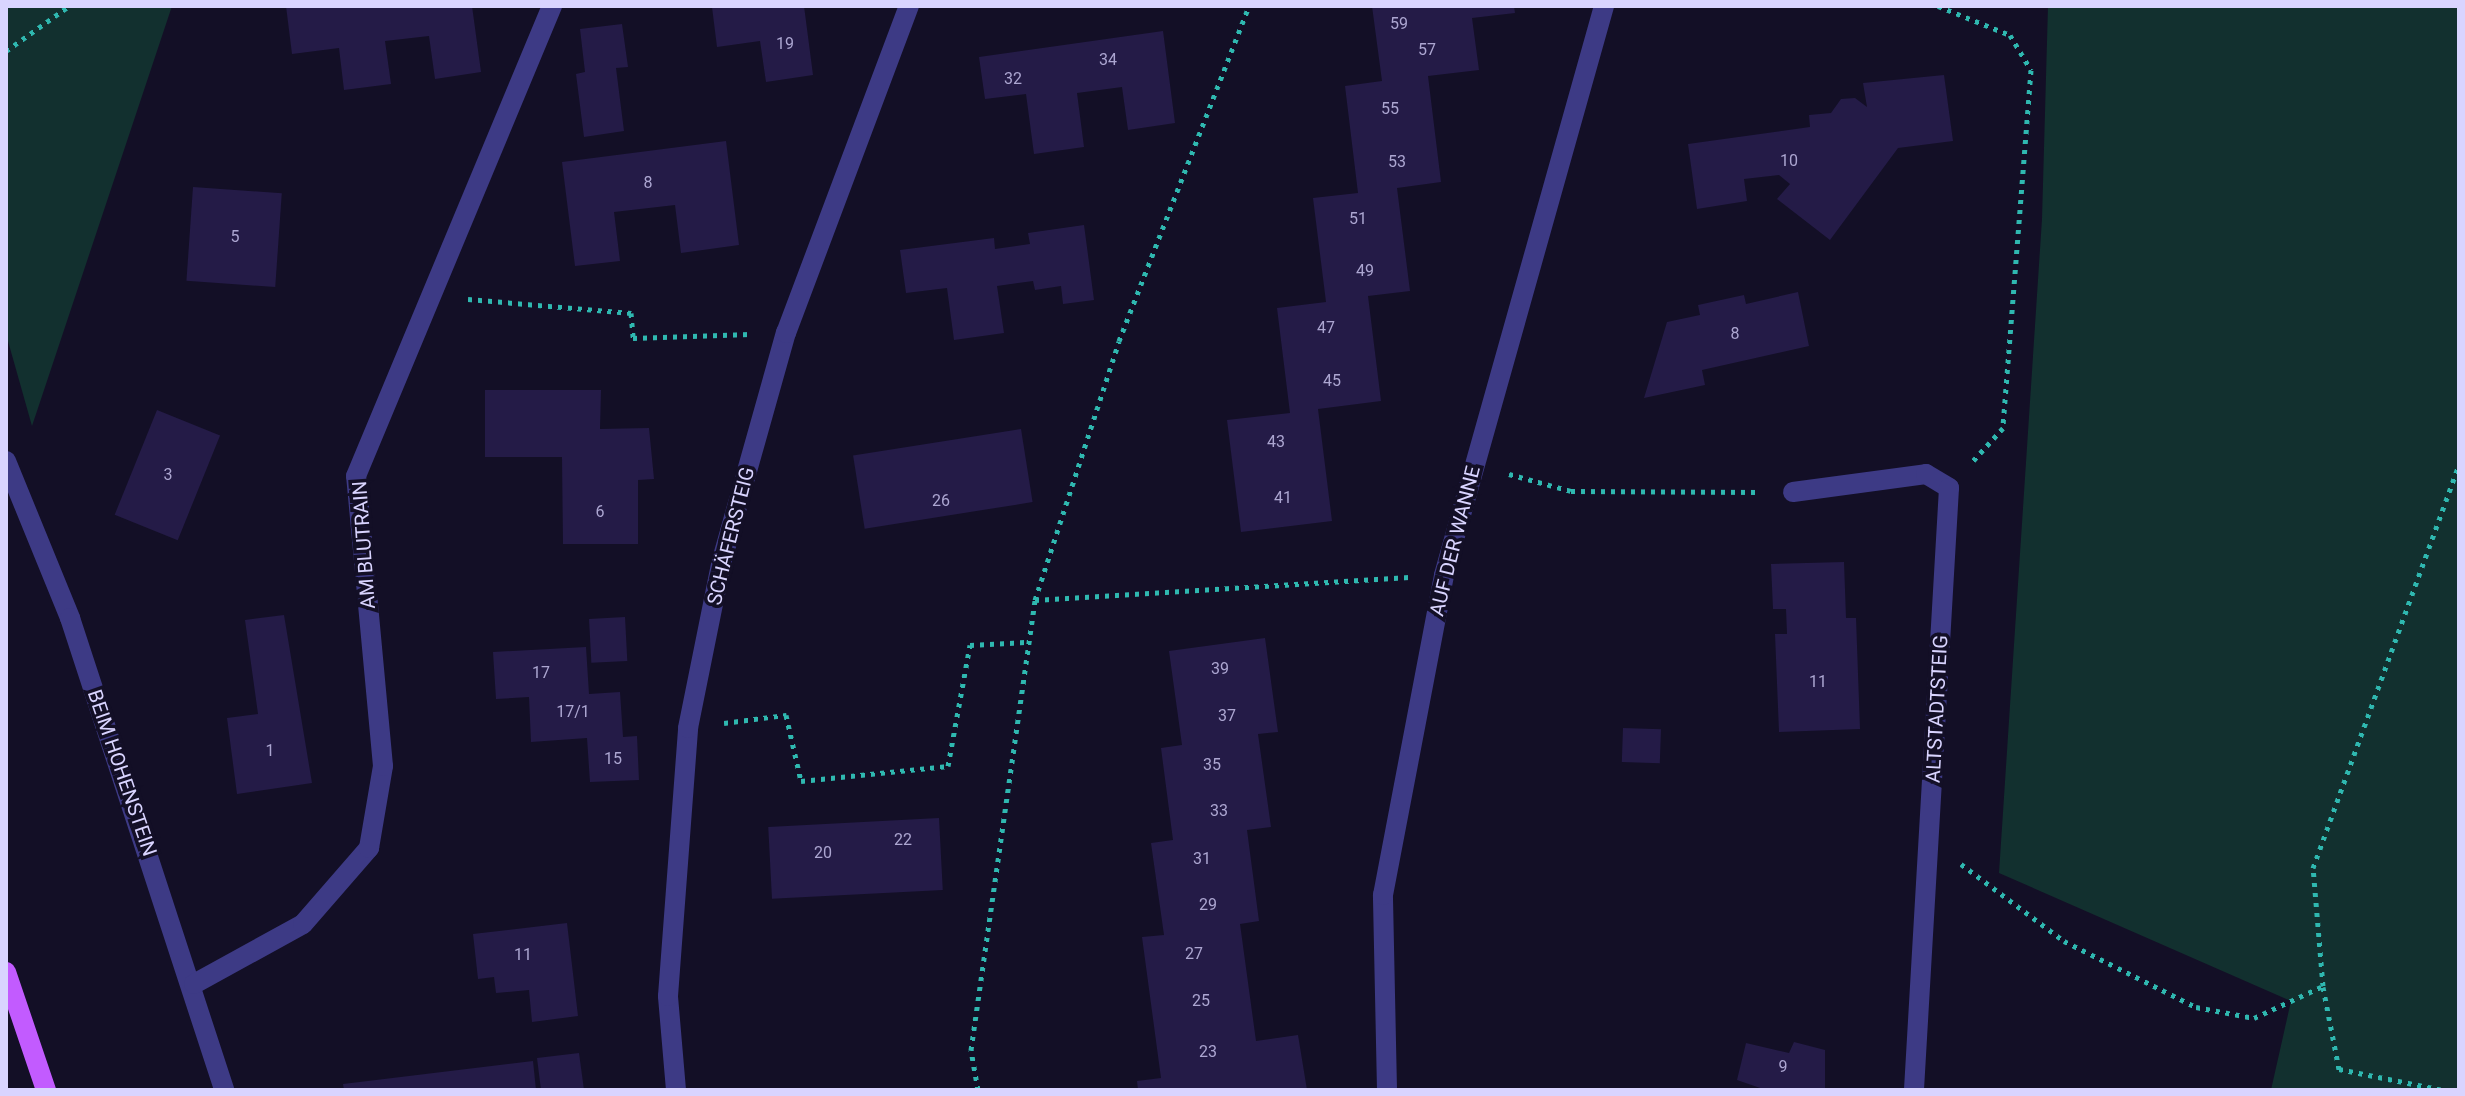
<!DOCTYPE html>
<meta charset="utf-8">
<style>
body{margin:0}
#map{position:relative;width:2465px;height:1096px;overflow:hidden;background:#130f26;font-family:Roboto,sans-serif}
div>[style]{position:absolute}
.green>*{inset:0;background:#12302f}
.building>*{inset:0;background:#241b47;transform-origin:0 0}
.path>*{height:5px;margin-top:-2.5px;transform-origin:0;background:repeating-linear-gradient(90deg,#2fb8b0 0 4px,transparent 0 10px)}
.minor>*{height:20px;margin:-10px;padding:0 10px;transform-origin:10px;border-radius:10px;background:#3d3a85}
.major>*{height:20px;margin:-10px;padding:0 10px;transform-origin:10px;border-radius:10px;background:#c25bff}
span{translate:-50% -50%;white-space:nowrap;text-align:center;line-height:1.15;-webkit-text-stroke:7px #130f26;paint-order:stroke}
.number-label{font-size:16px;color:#aca6d1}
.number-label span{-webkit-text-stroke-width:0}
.street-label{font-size:20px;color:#d9d4ff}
.frame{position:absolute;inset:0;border:8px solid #d9d4ff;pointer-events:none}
</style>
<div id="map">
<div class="green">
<div style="clip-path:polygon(6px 6px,172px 6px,32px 426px,6px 334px)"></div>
<div style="clip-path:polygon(2048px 6px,2459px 6px,2459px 1090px,2271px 1090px,2291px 1001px,1999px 873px,2042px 219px)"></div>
</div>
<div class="building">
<div style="clip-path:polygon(286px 6px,472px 6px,481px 72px,435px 79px,429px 36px,385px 41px,391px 84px,344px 90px,339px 48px,292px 54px)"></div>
<div style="clip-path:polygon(804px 6px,813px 75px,766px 82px,760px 41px,717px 47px,712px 7px)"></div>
<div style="clip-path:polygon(1372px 6px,1514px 6px,1515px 13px,1472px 18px,1479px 70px,1428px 76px,1441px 182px,1397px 188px,1410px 291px,1368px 296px,1381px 401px,1318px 409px,1332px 521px,1241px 532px,1227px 420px,1290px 413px,1277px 308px,1326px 302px,1313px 198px,1358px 193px,1345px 86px,1382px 81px)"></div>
<div style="clip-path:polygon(622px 24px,628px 67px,616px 68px,624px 131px,584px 137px,576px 74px,585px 72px,580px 29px)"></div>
<div style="clip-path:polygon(1163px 31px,1175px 123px,1128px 130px,1122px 87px,1077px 93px,1084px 147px,1034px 154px,1026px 94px,985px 99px,979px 57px)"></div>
<div style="clip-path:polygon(1944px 75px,1953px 141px,1898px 148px,1830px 240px,1777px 199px,1790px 184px,1779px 175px,1744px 179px,1747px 201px,1697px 209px,1688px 144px,1810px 127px,1809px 115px,1831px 113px,1841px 99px,1855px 98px,1867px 107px,1863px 83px)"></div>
<div style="clip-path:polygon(726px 141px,739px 245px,681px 253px,675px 205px,614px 212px,620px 261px,575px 266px,562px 162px)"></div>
<div style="left:193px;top:187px;width:89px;height:94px;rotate:4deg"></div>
<div style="clip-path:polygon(1084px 225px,1094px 300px,1063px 304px,1061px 286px,1035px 290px,1033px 281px,997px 286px,1004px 333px,954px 340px,947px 288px,906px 293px,900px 250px,994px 238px,995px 249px,1030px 244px,1028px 233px)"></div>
<div style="clip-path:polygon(1798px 292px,1809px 346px,1702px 370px,1705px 385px,1644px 398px,1667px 322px,1700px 315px,1698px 305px,1744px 295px,1746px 304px)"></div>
<div style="clip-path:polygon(485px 390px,601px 390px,600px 429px,649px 428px,654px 479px,638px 480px,638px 544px,563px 544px,562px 457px,485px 457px)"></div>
<div style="left:157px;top:410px;width:68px;height:113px;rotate:22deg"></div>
<div style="left:1021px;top:429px;width:74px;height:170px;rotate:81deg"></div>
<div style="clip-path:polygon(1844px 562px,1846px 618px,1856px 618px,1860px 729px,1779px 732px,1775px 634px,1787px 634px,1786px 609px,1773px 609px,1771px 564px)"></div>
<div style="clip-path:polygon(284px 615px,312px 783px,237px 794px,227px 718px,258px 714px,245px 620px)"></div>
<div style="left:625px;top:617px;width:44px;height:36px;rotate:87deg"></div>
<div style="clip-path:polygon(1265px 638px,1278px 732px,1258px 734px,1271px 827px,1247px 830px,1259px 921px,1240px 924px,1256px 1041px,1298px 1035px,1307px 1090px,1138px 1090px,1137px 1081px,1161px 1078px,1142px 937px,1164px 935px,1151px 843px,1173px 840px,1161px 748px,1182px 745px,1169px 651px)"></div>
<div style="clip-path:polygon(586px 647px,589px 694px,620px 692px,623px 737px,637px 736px,639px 780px,590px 782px,587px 738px,531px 742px,529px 697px,496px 699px,493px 652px)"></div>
<div style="left:1623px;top:728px;width:38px;height:34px;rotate:2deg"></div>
<div style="left:939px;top:818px;width:72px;height:171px;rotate:87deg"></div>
<div style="clip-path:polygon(567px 923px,578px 1016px,532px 1022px,529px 990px,496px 993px,494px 977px,478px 979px,473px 934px)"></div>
<div style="clip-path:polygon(1794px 1042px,1825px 1050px,1825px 1090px,1766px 1090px,1737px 1080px,1746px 1043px,1789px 1053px)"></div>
<div style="clip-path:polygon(579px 1053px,584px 1090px,541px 1090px,537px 1058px)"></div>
<div style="clip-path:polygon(533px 1061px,536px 1090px,344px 1090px,343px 1084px)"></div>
</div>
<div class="path">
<div style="left:1938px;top:6px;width:78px;rotate:21.9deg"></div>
<div style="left:2010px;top:35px;width:41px;rotate:59deg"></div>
<div style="left:2031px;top:70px;width:359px;rotate:94.5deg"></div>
<div style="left:2003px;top:428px;width:46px;rotate:132.4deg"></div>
<div style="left:6px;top:51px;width:77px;rotate:-35.5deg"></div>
<div style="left:468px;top:299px;width:164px;rotate:4.9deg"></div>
<div style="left:631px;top:313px;width:25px;rotate:85deg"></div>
<div style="left:633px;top:338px;width:117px;rotate:-2deg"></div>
<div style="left:1509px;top:474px;width:64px;rotate:15.3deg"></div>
<div style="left:1571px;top:491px;width:189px;rotate:0.3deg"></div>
<div style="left:1035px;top:600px;width:375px;rotate:-3.5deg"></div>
<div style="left:724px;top:723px;width:63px;rotate:-7.4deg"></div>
<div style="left:786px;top:715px;width:68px;rotate:77.2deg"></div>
<div style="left:801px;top:781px;width:148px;rotate:-5.8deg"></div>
<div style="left:948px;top:766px;width:123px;rotate:-79.7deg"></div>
<div style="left:970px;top:645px;width:55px;rotate:-3.1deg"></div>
<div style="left:1961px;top:864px;width:129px;rotate:36.8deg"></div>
<div style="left:2064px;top:941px;width:148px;rotate:26.6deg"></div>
<div style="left:2196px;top:1007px;width:59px;rotate:10.7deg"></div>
<div style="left:2254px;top:1018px;width:76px;rotate:-24.9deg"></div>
<div style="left:2323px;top:986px;width:118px;rotate:-94.8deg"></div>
<div style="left:2313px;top:868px;width:430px;rotate:-70.1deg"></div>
<div style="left:2323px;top:987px;width:84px;rotate:79deg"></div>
<div style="left:2339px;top:1069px;width:106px;rotate:11.4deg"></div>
<div style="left:978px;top:1090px;width:41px;rotate:-99.9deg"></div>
<div style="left:971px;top:1050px;width:455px;rotate:-81.9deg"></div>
<div style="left:1035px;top:600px;width:272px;rotate:-72deg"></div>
<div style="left:1119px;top:341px;width:359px;rotate:-68.8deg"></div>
</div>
<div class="minor">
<div style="left:6px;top:461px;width:170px;rotate:67.8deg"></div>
<div style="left:70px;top:618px;width:496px;rotate:71.9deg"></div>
<div style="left:1793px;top:492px;width:134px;rotate:-7.7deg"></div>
<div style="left:1926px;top:474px;width:27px;rotate:31deg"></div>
<div style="left:1949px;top:488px;width:603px;rotate:93.33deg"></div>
<div style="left:194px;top:984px;width:124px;rotate:-28.8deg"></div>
<div style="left:303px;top:924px;width:101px;rotate:-49deg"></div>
<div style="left:369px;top:848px;width:83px;rotate:-80.3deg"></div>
<div style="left:383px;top:766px;width:291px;rotate:-95.3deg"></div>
<div style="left:356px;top:476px;width:509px;rotate:-67.36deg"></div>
<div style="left:676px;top:1090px;width:94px;rotate:-94.9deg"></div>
<div style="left:668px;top:996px;width:269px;rotate:-85.7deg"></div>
<div style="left:688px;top:728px;width:171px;rotate:-78.6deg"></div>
<div style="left:722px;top:560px;width:236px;rotate:-74.3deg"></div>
<div style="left:786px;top:333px;width:349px;rotate:-69.4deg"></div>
<div style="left:1387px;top:1090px;width:195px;rotate:-91.2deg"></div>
<div style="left:1383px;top:895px;width:326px;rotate:-79.2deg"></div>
<div style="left:1444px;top:575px;width:591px;rotate:-74.29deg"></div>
</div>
<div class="major">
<div style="left:6px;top:972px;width:125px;rotate:71.3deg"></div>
</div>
<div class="number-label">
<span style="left:1399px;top:24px">59</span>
<span style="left:785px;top:44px">19</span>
<span style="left:1427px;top:50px">57</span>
<span style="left:1108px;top:60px">34</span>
<span style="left:1013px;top:79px">32</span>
<span style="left:1390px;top:109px">55</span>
<span style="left:1789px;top:161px">10</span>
<span style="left:1397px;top:162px">53</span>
<span style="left:648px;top:183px">8</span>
<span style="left:1358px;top:219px">51</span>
<span style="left:235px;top:237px">5</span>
<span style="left:1365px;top:271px">49</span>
<span style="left:1326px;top:328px">47</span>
<span style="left:1735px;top:334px">8</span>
<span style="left:1332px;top:381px">45</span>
<span style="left:1276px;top:442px">43</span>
<span style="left:168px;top:475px">3</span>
<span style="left:1283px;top:498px">41</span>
<span style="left:941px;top:501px">26</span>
<span style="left:600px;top:512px">6</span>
<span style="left:1220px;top:669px">39</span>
<span style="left:541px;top:673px">17</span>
<span style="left:1818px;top:682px">11</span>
<span style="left:573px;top:712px">17/1</span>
<span style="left:1227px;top:716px">37</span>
<span style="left:270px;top:751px">1</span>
<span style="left:613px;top:759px">15</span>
<span style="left:1212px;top:765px">35</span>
<span style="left:1219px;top:811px">33</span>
<span style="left:903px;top:840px">22</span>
<span style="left:823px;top:853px">20</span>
<span style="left:1202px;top:859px">31</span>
<span style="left:1208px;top:905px">29</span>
<span style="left:1194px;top:954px">27</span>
<span style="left:523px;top:955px">11</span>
<span style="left:1201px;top:1001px">25</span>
<span style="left:1208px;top:1052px">23</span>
<span style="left:1783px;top:1067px">9</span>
</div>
<div class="street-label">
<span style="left:731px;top:536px;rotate:-76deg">SCHÄFERSTEIG</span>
<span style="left:1455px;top:541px;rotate:-76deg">AUF DER WANNE</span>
<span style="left:364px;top:545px;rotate:-94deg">AM BLUTRAIN</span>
<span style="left:1937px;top:709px;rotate:-87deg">ALTSTADTSTEIG</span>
<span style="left:122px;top:773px;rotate:71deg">BEIM HOHENSTEIN</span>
</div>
<div class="frame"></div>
</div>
